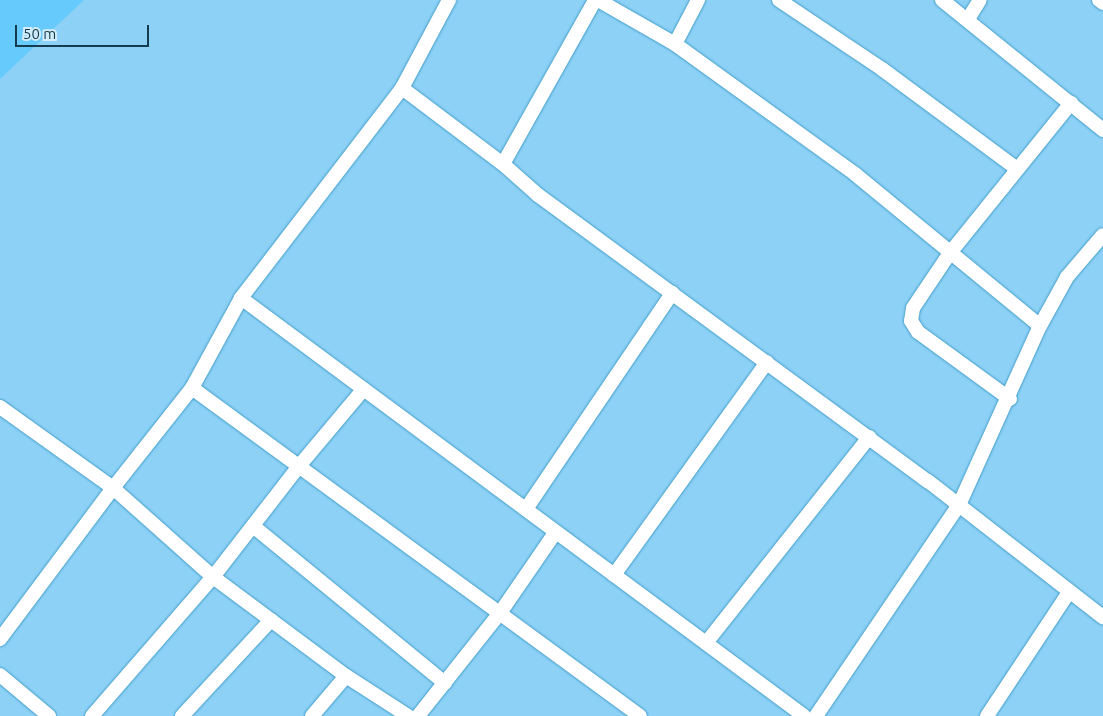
<!DOCTYPE html>
<style>
body{margin:0}
#map{position:relative;width:1103px;height:716px;overflow:hidden;background:#8dd1f6;font-family:Ubuntu,sans-serif}
div>[style]{position:absolute}
.built>*{inset:0;background:#66cafc}
.roads{filter:drop-shadow(0 0 1px #439eca) drop-shadow(0 0 1px #439eca)}
.street>*{height:14px;margin:-7px;padding:0 7px;transform-origin:7px;border-radius:7px;background:#fff}
span{translate:-50% -50%;white-space:nowrap;text-align:center;line-height:1.15;-webkit-text-stroke:4px #d3ecfa;paint-order:stroke}
.scale{position:absolute;left:15px;top:25px;width:134px;height:22px;box-sizing:border-box;border:2px solid #153b4e;border-top:0;padding-left:6px;font-size:15px;line-height:18px;white-space:nowrap;color:#153b4e;-webkit-text-stroke:4px #d3ecfa;paint-order:stroke}
</style>
<div id="map">
<div class="built">
<div style="clip-path:polygon(0 0,84px 0,0 79px)"></div>
</div>
<div class="roads">
<div class="street">
<div style="left:598px;top:0;width:89px;rotate:29.7deg"></div>
<div style="left:675px;top:44px;width:222px;rotate:35.8deg"></div>
<div style="left:855px;top:174px;width:239px;rotate:39.4deg"></div>
<div style="left:779px;top:0;width:124px;rotate:33.8deg"></div>
<div style="left:882px;top:69px;width:168px;rotate:36.5deg"></div>
<div style="left:942px;top:0;width:207px;rotate:38.9deg"></div>
<div style="left:1099px;top:0;width:5px;rotate:37deg"></div>
<div style="left:968px;top:19px;width:22px;rotate:-58deg"></div>
<div style="left:675px;top:44px;width:50px;rotate:-62.4deg"></div>
<div style="left:402px;top:88px;width:126px;rotate:37deg"></div>
<div style="left:503px;top:164px;width:47px;rotate:41.5deg"></div>
<div style="left:538px;top:195px;width:484px;rotate:36.3deg"></div>
<div style="left:928px;top:481px;width:222px;rotate:37.9deg"></div>
<div style="left:503px;top:164px;width:188px;rotate:-60.7deg"></div>
<div style="left:241px;top:298px;width:701px;rotate:36.59deg"></div>
<div style="left:192px;top:388px;width:555px;rotate:36.21deg"></div>
<div style="left:1010px;top:399px;width:114px;rotate:-143.9deg"></div>
<div style="left:918px;top:332px;width:13px;rotate:-122deg"></div>
<div style="left:911px;top:321px;width:13px;rotate:-81deg"></div>
<div style="left:913px;top:308px;width:66px;rotate:-56.1deg"></div>
<div style="left:950px;top:253px;width:193px;rotate:-51.1deg"></div>
<div style="left:0;top:407px;width:139px;rotate:35.6deg"></div>
<div style="left:113px;top:488px;width:189px;rotate:126.8deg"></div>
<div style="left:526px;top:509px;width:261px;rotate:-55.9deg"></div>
<div style="left:253px;top:526px;width:248px;rotate:39.3deg"></div>
<div style="left:614px;top:575px;width:262px;rotate:-54.3deg"></div>
<div style="left:706px;top:643px;width:263px;rotate:-51.6deg"></div>
<div style="left:0;top:675px;width:64px;rotate:39.9deg"></div>
<div style="left:346px;top:676px;width:74px;rotate:32.8deg"></div>
<div style="left:92px;top:716px;width:184px;rotate:-49deg"></div>
<div style="left:213px;top:577px;width:142px;rotate:-52.2deg"></div>
<div style="left:300px;top:465px;width:98px;rotate:-50deg"></div>
<div style="left:182px;top:716px;width:131px;rotate:-47.2deg"></div>
<div style="left:312px;top:716px;width:52px;rotate:-49.6deg"></div>
<div style="left:346px;top:676px;width:166px;rotate:-143.3deg"></div>
<div style="left:213px;top:577px;width:134px;rotate:-138.3deg"></div>
<div style="left:113px;top:488px;width:127px;rotate:-51.7deg"></div>
<div style="left:192px;top:388px;width:102px;rotate:-61.4deg"></div>
<div style="left:241px;top:298px;width:265px;rotate:-52.5deg"></div>
<div style="left:402px;top:88px;width:100px;rotate:-61.9deg"></div>
<div style="left:418px;top:716px;width:132px;rotate:-51.5deg"></div>
<div style="left:500px;top:613px;width:97px;rotate:-55.5deg"></div>
<div style="left:816px;top:716px;width:255px;rotate:-55.9deg"></div>
<div style="left:959px;top:505px;width:196px;rotate:-65.7deg"></div>
<div style="left:1040px;top:326px;width:56px;rotate:-61.1deg"></div>
<div style="left:1067px;top:277px;width:55px;rotate:-49.4deg"></div>
<div style="left:987px;top:716px;width:149px;rotate:-56.5deg"></div>
</div>
</div>
<div class="scale">50 m</div>
</div>
